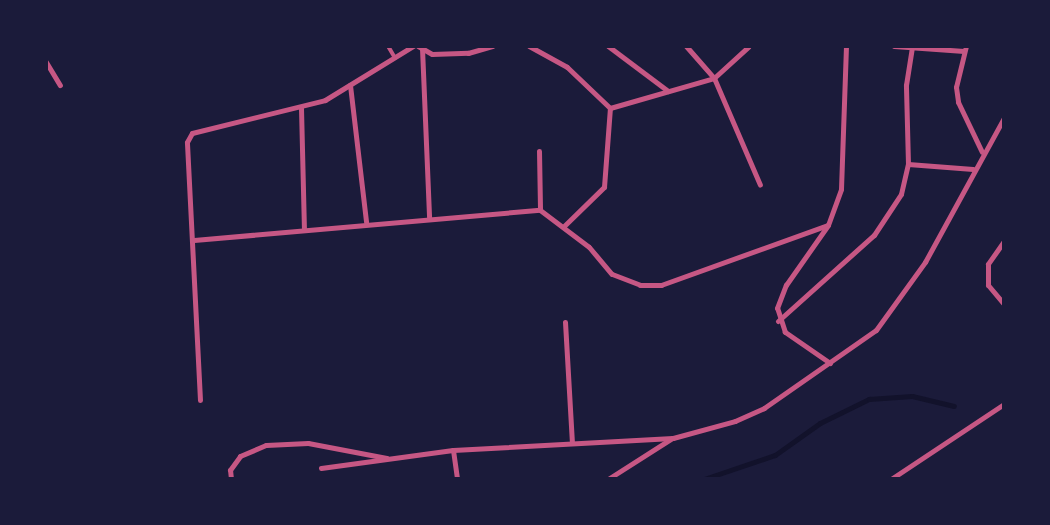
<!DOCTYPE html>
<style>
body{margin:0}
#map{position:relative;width:1050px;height:525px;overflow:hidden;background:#1b1b3a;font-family:Rubik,sans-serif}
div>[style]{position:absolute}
.stream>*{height:5px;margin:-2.5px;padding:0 2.5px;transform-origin:2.5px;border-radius:2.5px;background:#12122b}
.service>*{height:4px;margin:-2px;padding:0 2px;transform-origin:2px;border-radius:2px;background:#c65784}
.minor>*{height:5px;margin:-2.5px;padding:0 2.5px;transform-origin:2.5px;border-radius:2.5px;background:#c65784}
span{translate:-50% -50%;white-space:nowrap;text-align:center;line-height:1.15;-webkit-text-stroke:4px #1b1b3a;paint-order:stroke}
.frame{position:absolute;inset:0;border:48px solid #1b1b3a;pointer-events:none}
</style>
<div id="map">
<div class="stream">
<div style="left:704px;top:479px;width:75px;rotate:-18.7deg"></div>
<div style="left:775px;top:455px;width:55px;rotate:-35.4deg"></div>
<div style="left:820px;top:423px;width:55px;rotate:-26.1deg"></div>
<div style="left:869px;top:399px;width:43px;rotate:-4deg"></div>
<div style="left:912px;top:396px;width:43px;rotate:13.4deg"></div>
</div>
<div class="service">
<div style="left:388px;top:46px;width:14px;rotate:60deg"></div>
</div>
<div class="minor">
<div style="left:418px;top:46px;width:16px;rotate:30deg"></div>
<div style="left:432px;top:54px;width:36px;rotate:-2deg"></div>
<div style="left:468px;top:53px;width:25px;rotate:-16deg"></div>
<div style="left:529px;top:46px;width:43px;rotate:28.9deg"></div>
<div style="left:567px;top:67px;width:59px;rotate:43.6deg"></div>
<div style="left:610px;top:108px;width:108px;rotate:-16.1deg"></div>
<div style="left:714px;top:78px;width:47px;rotate:-42.4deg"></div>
<div style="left:608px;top:46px;width:75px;rotate:36.9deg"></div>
<div style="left:686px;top:46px;width:43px;rotate:48.8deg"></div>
<div style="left:714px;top:78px;width:116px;rotate:66.7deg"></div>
<div style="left:894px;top:46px;width:70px;rotate:4.1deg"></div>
<div style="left:966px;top:46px;width:42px;rotate:103.7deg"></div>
<div style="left:956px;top:87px;width:15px;rotate:82deg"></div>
<div style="left:958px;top:102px;width:55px;rotate:64.4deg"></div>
<div style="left:422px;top:48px;width:170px;rotate:87.6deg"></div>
<div style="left:46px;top:62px;width:27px;rotate:59deg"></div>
<div style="left:350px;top:85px;width:138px;rotate:83.3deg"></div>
<div style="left:301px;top:108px;width:120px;rotate:88.6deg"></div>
<div style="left:539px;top:151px;width:59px;rotate:89deg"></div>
<div style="left:908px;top:164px;width:65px;rotate:4.4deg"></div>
<div style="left:564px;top:226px;width:56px;rotate:-44.3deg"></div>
<div style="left:604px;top:187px;width:79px;rotate:-85.7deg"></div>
<div style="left:194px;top:240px;width:347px;rotate:-5deg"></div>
<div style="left:540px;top:210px;width:61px;rotate:37.1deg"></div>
<div style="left:589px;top:247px;width:35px;rotate:50deg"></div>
<div style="left:612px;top:274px;width:30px;rotate:21deg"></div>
<div style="left:640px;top:285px;width:21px"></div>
<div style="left:661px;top:285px;width:177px;rotate:-19.8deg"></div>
<div style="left:1004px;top:241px;width:28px;rotate:125deg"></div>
<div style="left:988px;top:264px;width:21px;rotate:90deg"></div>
<div style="left:988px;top:285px;width:25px;rotate:50deg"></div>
<div style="left:778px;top:321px;width:129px;rotate:-41.9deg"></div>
<div style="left:874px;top:235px;width:49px;rotate:-56.6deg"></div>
<div style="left:901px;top:194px;width:31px;rotate:-77deg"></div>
<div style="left:908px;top:164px;width:79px;rotate:-91.5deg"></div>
<div style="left:906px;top:85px;width:39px;rotate:-81deg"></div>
<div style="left:565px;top:322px;width:121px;rotate:86.7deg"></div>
<div style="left:830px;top:363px;width:55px;rotate:-145.4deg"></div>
<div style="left:785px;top:332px;width:25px;rotate:-108deg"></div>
<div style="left:777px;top:308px;width:25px;rotate:-69deg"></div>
<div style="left:786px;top:285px;width:73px;rotate:-55deg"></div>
<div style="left:828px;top:225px;width:38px;rotate:-70deg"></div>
<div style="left:841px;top:189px;width:143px;rotate:-88deg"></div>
<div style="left:200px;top:400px;width:258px;rotate:-92.9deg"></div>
<div style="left:187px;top:142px;width:10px;rotate:-61deg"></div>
<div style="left:192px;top:133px;width:137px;rotate:-13.9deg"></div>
<div style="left:325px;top:100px;width:103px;rotate:-31.5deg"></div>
<div style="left:453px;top:450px;width:29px;rotate:82deg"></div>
<div style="left:321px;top:468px;width:133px;rotate:-7.8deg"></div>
<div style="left:453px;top:450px;width:220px;rotate:-3.1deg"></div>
<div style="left:673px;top:438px;width:64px;rotate:-15.3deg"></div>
<div style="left:735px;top:421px;width:32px;rotate:-24deg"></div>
<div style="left:764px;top:408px;width:136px;rotate:-34.9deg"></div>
<div style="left:876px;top:330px;width:84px;rotate:-54.2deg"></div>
<div style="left:925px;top:262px;width:164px;rotate:-61.3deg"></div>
<div style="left:231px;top:479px;width:9px;rotate:-96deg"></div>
<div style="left:230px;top:470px;width:17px;rotate:-54deg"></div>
<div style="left:240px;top:456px;width:28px;rotate:-23deg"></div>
<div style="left:266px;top:445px;width:42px;rotate:-2.7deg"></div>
<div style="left:308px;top:443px;width:80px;rotate:10.8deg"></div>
<div style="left:608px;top:479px;width:76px;rotate:-32.6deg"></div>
<div style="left:891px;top:479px;width:136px;rotate:-33.6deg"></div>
</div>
<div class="frame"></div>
</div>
